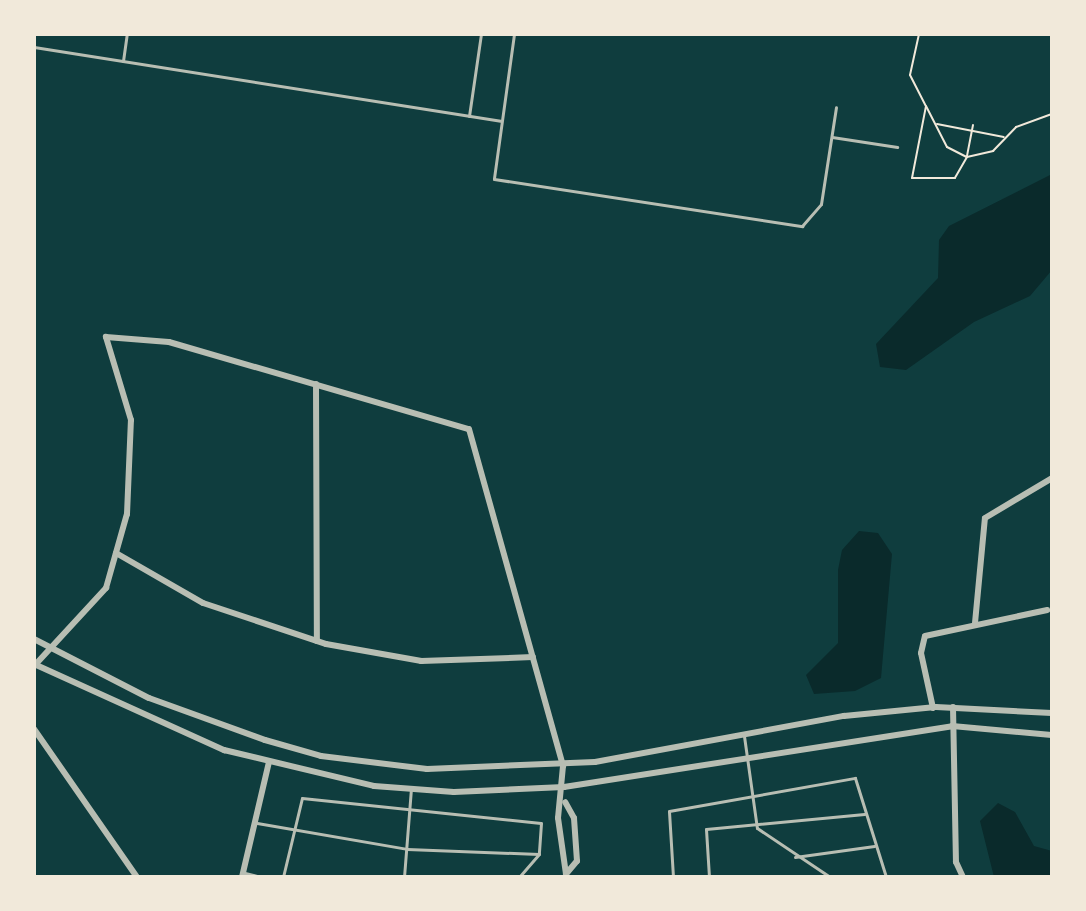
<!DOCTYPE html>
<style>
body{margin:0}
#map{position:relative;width:1086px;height:911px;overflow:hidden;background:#0f3d3e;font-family:Overpass,sans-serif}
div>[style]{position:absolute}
.water>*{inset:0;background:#0a2a2b}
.path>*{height:2px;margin:-1px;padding:0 1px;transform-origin:1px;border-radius:1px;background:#f1e9da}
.service>*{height:3px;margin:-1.5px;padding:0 1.5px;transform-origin:1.5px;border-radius:1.5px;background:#b8beb3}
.minor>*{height:6px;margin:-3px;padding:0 3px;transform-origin:3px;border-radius:3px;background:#b8beb3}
span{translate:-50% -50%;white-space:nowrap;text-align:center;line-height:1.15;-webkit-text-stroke:8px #f1e9da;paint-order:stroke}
.frame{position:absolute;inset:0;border:36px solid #f1e9da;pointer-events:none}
</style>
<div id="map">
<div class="water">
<div style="clip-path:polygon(1052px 174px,1052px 270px,1030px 296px,974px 322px,906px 370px,880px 367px,876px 344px,938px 278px,939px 240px,949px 226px)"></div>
<div style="clip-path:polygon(859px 531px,878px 533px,892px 554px,881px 678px,855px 691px,814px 694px,806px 675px,838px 643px,838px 570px,842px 550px)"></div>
<div style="clip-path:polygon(998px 803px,1015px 812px,1034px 846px,1052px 851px,1052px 877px,994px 877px,980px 821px)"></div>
</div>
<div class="path">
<div style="left:919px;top:34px;width:42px;rotate:102.4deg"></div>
<div style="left:910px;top:75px;width:34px;rotate:63deg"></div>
<div style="left:937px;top:124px;width:68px;rotate:11deg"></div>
<div style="left:973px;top:125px;width:33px;rotate:101deg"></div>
<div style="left:967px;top:157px;width:24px;rotate:120deg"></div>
<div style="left:955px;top:178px;width:43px;rotate:180deg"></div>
<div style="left:912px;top:178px;width:73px;rotate:-79deg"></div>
<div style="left:926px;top:106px;width:46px;rotate:62.9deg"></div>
<div style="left:947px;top:147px;width:22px;rotate:27deg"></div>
<div style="left:967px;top:157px;width:27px;rotate:-13deg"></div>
<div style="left:993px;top:151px;width:33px;rotate:-46deg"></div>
<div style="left:1016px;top:127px;width:38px;rotate:-20deg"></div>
</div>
<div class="service">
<div style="left:514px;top:34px;width:146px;rotate:97.9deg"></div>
<div style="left:494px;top:179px;width:312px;rotate:8.7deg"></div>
<div style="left:802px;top:226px;width:29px;rotate:-49deg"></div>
<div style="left:821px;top:204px;width:98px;rotate:-81.2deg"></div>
<div style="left:34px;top:47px;width:472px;rotate:9deg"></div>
<div style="left:123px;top:61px;width:27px;rotate:-82deg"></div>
<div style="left:469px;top:116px;width:83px;rotate:-81.7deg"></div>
<div style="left:832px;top:137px;width:66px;rotate:8.7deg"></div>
<div style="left:744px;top:736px;width:93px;rotate:82deg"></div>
<div style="left:757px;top:828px;width:88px;rotate:33.9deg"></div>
<div style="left:257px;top:823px;width:152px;rotate:9.8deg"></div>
<div style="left:407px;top:849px;width:132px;rotate:2.2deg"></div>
<div style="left:795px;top:857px;width:80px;rotate:-7.9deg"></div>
<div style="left:245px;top:873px;width:16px;rotate:14deg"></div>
<div style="left:283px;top:877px;width:81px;rotate:-76.5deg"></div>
<div style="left:302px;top:798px;width:240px;rotate:6deg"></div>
<div style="left:541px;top:823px;width:31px;rotate:94deg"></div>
<div style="left:539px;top:854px;width:30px;rotate:131deg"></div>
<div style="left:404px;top:877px;width:88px;rotate:-85.5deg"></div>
<div style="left:673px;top:877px;width:66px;rotate:-93.5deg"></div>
<div style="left:669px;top:811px;width:189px;rotate:-10.1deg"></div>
<div style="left:855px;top:778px;width:104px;rotate:72.6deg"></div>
<div style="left:709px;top:877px;width:48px;rotate:-93.6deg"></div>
<div style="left:706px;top:829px;width:159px;rotate:-5.4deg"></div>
</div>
<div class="minor">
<div style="left:316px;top:384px;width:257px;rotate:89.8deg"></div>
<div style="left:116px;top:553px;width:100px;rotate:29.9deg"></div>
<div style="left:203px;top:603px;width:130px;rotate:18.4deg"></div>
<div style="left:326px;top:644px;width:97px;rotate:10.1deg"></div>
<div style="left:421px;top:661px;width:112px;rotate:-2deg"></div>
<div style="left:975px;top:623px;width:105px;rotate:-84.6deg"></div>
<div style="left:985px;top:518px;width:78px;rotate:-30.8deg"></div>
<div style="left:34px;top:639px;width:129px;rotate:27.2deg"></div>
<div style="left:149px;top:698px;width:123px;rotate:19.9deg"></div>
<div style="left:265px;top:740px;width:58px;rotate:15.9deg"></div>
<div style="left:321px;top:756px;width:107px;rotate:7deg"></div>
<div style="left:427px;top:769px;width:168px;rotate:-2.4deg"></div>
<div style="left:595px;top:762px;width:253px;rotate:-10.5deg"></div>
<div style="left:844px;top:716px;width:92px;rotate:-5.6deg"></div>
<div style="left:936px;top:707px;width:116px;rotate:3deg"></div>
<div style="left:34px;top:664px;width:209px;rotate:24.4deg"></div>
<div style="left:224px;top:750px;width:154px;rotate:13.5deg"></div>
<div style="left:374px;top:786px;width:80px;rotate:4.3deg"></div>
<div style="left:454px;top:792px;width:110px;rotate:-2.6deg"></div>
<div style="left:564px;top:787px;width:393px;rotate:-8.9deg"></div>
<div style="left:952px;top:726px;width:100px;rotate:5.1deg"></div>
<div style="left:35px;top:665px;width:105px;rotate:-47.3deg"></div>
<div style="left:106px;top:588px;width:77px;rotate:-74.2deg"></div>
<div style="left:127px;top:514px;width:94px;rotate:-87.6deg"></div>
<div style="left:131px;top:420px;width:87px;rotate:-106.8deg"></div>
<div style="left:106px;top:337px;width:63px;rotate:4.5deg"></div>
<div style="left:169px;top:342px;width:312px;rotate:16.2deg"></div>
<div style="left:469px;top:429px;width:350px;rotate:74.4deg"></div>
<div style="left:563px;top:766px;width:52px;rotate:95.5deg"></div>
<div style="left:558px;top:818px;width:57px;rotate:81.9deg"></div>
<div style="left:566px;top:874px;width:17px;rotate:-50deg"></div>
<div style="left:577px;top:861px;width:43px;rotate:-94deg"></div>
<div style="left:574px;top:818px;width:18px;rotate:-119deg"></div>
<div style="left:953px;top:707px;width:155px;rotate:88.9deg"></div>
<div style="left:956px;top:862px;width:17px;rotate:65deg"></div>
<div style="left:933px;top:708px;width:56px;rotate:-102.3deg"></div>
<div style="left:921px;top:653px;width:17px;rotate:-77deg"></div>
<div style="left:925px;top:636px;width:125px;rotate:-12deg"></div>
<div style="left:34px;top:729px;width:180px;rotate:55.2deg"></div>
<div style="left:242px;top:877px;width:118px;rotate:-76.8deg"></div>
</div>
<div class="frame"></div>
</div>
